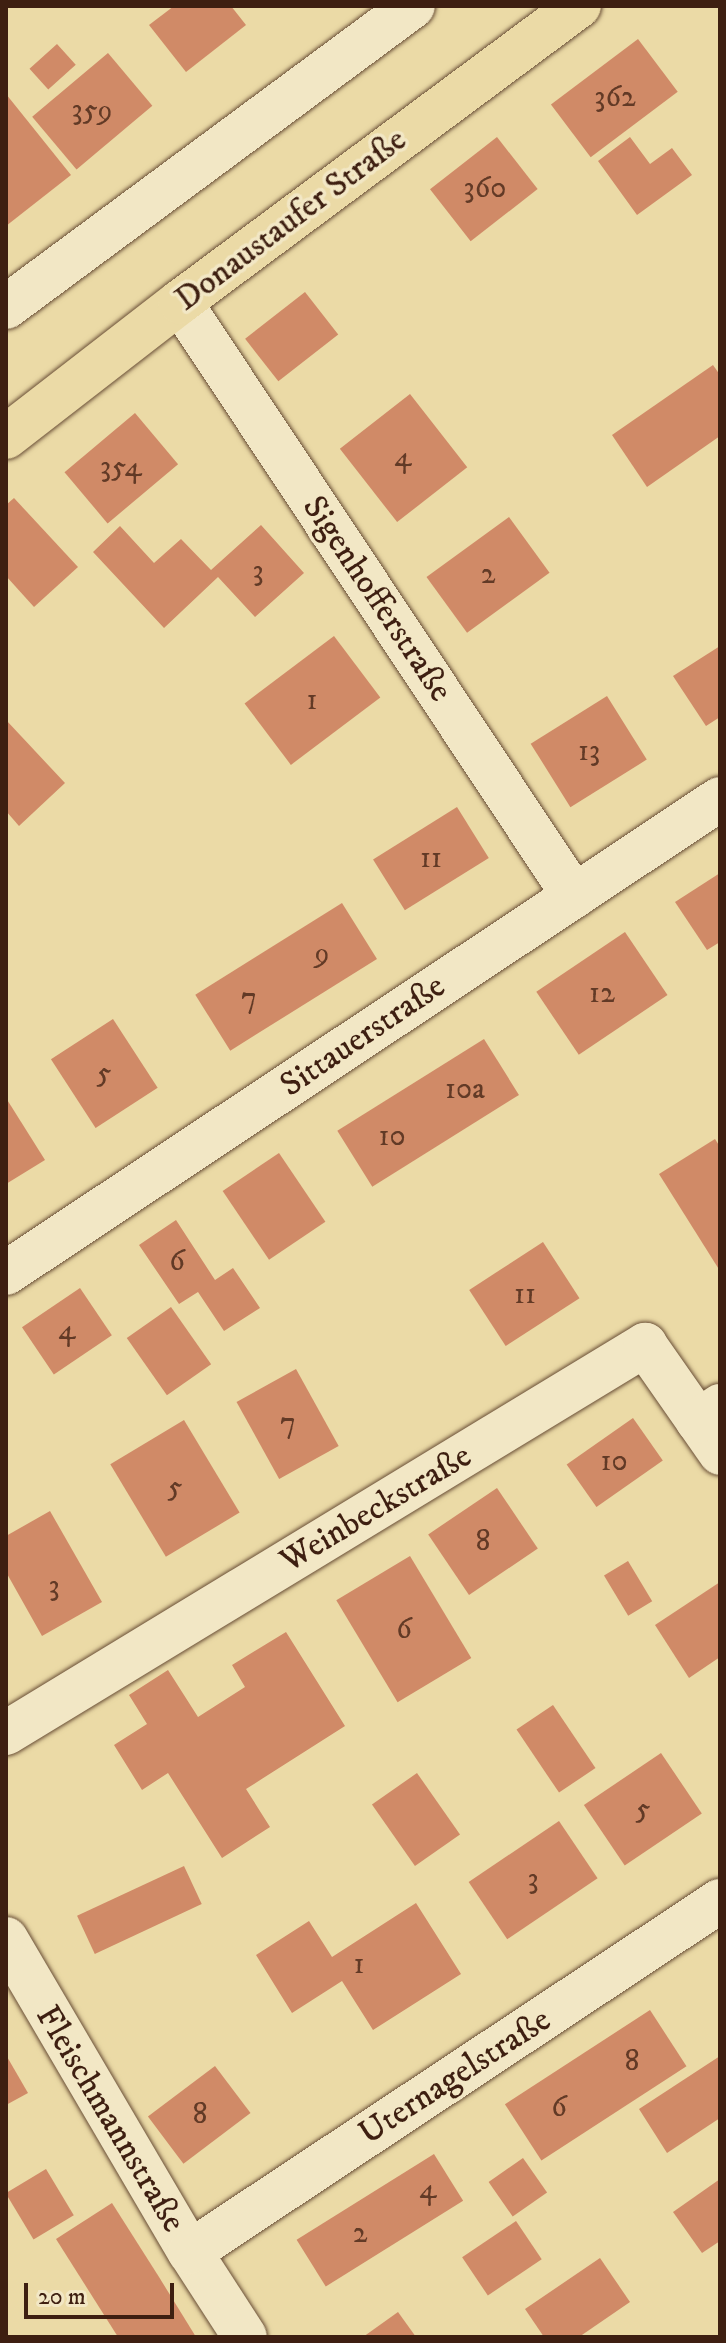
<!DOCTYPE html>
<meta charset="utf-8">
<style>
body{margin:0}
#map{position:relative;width:726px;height:2343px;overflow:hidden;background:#ebdaa6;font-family:"IM FELL DW Pica",serif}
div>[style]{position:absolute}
.building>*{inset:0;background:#d08a67;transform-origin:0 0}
.roads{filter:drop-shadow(0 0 2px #694e36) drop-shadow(0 0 2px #694e36)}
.minor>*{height:44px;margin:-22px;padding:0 22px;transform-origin:22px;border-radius:22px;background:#f2e7c5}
.major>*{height:44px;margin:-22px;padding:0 22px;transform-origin:22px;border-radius:22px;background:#ebdaa6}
span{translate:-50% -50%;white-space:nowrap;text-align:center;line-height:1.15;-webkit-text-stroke:7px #f2e7c5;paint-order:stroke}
.number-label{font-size:30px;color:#623a26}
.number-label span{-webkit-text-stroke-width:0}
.street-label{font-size:34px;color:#3e1f11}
.frame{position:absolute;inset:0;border:8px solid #3e1f11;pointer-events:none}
.scale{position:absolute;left:24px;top:2283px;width:150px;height:36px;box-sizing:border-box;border:4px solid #3e1f11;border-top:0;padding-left:10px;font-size:24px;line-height:28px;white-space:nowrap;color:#3e1f11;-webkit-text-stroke:6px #f2e7c5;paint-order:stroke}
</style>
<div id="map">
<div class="building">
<div style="clip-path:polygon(174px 6px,231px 6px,246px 25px,186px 72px,149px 25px)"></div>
<div style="left:638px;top:39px;width:66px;height:109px;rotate:53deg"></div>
<div style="left:57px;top:44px;width:28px;height:37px;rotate:48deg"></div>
<div style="left:108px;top:53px;width:69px;height:99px;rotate:50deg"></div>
<div style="clip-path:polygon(6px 94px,71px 175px,6px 226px)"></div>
<div style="left:497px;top:137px;width:66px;height:85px;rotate:52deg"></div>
<div style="clip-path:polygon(630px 137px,650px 164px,672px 148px,692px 175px,637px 215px,598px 161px)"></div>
<div style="left:305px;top:292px;width:54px;height:76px;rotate:52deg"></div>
<div style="clip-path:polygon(713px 365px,720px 375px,720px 436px,647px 487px,612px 435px)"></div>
<div style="left:410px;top:394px;width:93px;height:89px;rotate:52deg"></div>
<div style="left:135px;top:413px;width:67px;height:92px;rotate:50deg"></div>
<div style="clip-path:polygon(14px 498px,78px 567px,34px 607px,6px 576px,6px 505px)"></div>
<div style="left:509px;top:517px;width:69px;height:102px;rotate:54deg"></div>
<div style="clip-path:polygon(261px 525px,304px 573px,255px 617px,218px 577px,164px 628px,93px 552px,120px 526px,154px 563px,181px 539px,211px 570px)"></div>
<div style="left:334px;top:636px;width:77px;height:112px;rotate:53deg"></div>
<div style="clip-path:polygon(720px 646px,720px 717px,706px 726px,673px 676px)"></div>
<div style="left:607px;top:696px;width:75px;height:90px;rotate:58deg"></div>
<div style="clip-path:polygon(6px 720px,65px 783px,19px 826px,6px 811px)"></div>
<div style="left:457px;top:807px;width:60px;height:99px;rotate:58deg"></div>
<div style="clip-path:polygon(720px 873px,720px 942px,707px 950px,675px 902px)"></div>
<div style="left:342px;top:903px;width:66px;height:173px;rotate:58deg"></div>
<div style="left:625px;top:932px;width:76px;height:107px;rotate:56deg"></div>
<div style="left:113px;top:1019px;width:82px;height:74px;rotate:57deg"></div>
<div style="left:484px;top:1039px;width:66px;height:173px;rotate:58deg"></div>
<div style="clip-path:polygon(6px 1098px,45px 1160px,6px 1184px)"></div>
<div style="clip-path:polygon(715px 1139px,720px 1147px,720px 1271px,659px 1174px)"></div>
<div style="left:279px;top:1153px;width:83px;height:68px;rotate:56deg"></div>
<div style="clip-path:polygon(176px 1220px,215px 1280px,233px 1268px,260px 1308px,224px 1331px,198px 1292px,179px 1304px,139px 1245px)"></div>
<div style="left:543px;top:1242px;width:67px;height:88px;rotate:57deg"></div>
<div style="left:80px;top:1288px;width:57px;height:70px;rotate:56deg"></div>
<div style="left:171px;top:1307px;width:70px;height:54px;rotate:55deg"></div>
<div style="left:296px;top:1369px;width:88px;height:68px;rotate:61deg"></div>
<div style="left:633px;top:1418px;width:52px;height:81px;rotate:55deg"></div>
<div style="left:184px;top:1420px;width:108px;height:86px;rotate:59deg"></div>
<div style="left:497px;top:1488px;width:73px;height:83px;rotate:56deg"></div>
<div style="clip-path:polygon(50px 1511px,102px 1602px,42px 1636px,6px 1572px,6px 1536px)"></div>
<div style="left:410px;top:1556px;width:119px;height:86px;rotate:59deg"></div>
<div style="left:628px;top:1561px;width:47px;height:28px;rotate:59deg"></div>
<div style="clip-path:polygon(720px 1582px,720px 1657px,689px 1678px,655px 1625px)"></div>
<div style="clip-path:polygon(286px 1632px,345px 1726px,246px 1789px,270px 1827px,222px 1858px,168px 1773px,142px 1790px,114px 1745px,147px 1724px,129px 1695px,168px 1670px,198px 1717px,245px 1687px,232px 1665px)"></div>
<div style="left:553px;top:1705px;width:76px;height:44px;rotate:56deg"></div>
<div style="left:661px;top:1753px;width:73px;height:93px;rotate:56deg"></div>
<div style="left:417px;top:1773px;width:75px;height:55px;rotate:55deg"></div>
<div style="left:559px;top:1821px;width:69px;height:109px;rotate:56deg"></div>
<div style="left:184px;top:1866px;width:42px;height:118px;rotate:65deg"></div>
<div style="clip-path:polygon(416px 1903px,461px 1974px,373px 2030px,342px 1981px,292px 2013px,256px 1955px,309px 1921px,332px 1957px)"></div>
<div style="left:650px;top:2010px;width:67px;height:173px;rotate:57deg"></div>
<div style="clip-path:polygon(6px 2055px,28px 2093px,6px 2105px)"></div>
<div style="clip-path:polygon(720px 2056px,720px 2118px,667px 2153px,639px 2109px)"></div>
<div style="left:215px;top:2066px;width:59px;height:84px;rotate:53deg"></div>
<div style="left:434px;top:2154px;width:55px;height:162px;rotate:58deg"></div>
<div style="left:523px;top:2158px;width:42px;height:42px;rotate:55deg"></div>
<div style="left:46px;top:2169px;width:54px;height:47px;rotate:59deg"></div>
<div style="clip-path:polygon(720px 2179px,720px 2241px,702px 2253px,673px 2212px)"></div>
<div style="clip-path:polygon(112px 2203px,159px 2277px,196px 2337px,118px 2337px,56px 2239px)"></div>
<div style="left:516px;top:2221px;width:46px;height:65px;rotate:56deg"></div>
<div style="clip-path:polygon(600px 2258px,630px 2302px,579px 2337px,544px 2337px,525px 2309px)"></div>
<div style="clip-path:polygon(398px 2312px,416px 2337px,363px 2337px)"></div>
</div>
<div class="roads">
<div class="minor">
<div style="left:180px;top:302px;width:713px;rotate:56.44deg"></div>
<div style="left:6px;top:307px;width:506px;rotate:-36.49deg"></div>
<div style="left:6px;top:1273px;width:857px;rotate:-33.58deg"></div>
<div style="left:698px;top:1421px;width:39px;rotate:55deg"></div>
<div style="left:6px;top:1733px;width:748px;rotate:-31.27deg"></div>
<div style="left:645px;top:1345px;width:93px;rotate:55.1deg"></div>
<div style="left:698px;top:1421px;width:27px;rotate:-34deg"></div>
<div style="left:6px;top:1939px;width:363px;rotate:59.6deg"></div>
<div style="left:190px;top:2252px;width:101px;rotate:57.1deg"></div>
<div style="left:190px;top:2252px;width:636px;rotate:-33.52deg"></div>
</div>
<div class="major">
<div style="left:6px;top:437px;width:220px;rotate:-37.8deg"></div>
<div style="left:180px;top:302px;width:497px;rotate:-36.6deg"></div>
</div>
</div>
<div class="number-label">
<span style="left:615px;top:98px">362</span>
<span style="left:92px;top:111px">359</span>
<span style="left:485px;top:189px">360</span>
<span style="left:403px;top:458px">4</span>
<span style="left:121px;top:468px">354</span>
<span style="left:258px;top:572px">3</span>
<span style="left:488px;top:575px">2</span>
<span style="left:312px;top:701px">1</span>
<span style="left:589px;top:752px">13</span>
<span style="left:431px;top:859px">11</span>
<span style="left:322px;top:954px">9</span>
<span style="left:602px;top:994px">12</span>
<span style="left:249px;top:999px">7</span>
<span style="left:104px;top:1074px">5</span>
<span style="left:465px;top:1090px">10a</span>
<span style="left:392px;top:1137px">10</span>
<span style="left:177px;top:1262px">6</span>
<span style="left:525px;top:1295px">11</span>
<span style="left:67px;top:1331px">4</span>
<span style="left:288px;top:1424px">7</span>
<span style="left:614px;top:1462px">10</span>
<span style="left:175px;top:1488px">5</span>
<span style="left:483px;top:1542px">8</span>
<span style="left:54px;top:1587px">3</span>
<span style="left:404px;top:1630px">6</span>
<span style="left:643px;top:1810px">5</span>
<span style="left:533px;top:1880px">3</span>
<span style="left:359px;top:1965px">1</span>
<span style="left:632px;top:2062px">8</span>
<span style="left:559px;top:2108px">6</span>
<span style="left:200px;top:2115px">8</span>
<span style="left:428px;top:2190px">4</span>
<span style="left:360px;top:2234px">2</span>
</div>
<div class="street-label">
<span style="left:291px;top:220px;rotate:-37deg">Donaustaufer Straße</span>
<span style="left:377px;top:599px;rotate:56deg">Sigenhofferstraße</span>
<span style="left:363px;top:1036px;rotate:-34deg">Sittauerstraße</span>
<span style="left:376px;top:1509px;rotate:-31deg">Weinbeckstraße</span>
<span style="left:455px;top:2077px;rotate:-33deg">Uternagelstraße</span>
<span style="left:110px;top:2119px;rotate:59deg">Fleischmannstraße</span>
</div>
<div class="frame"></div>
<div class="scale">20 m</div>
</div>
